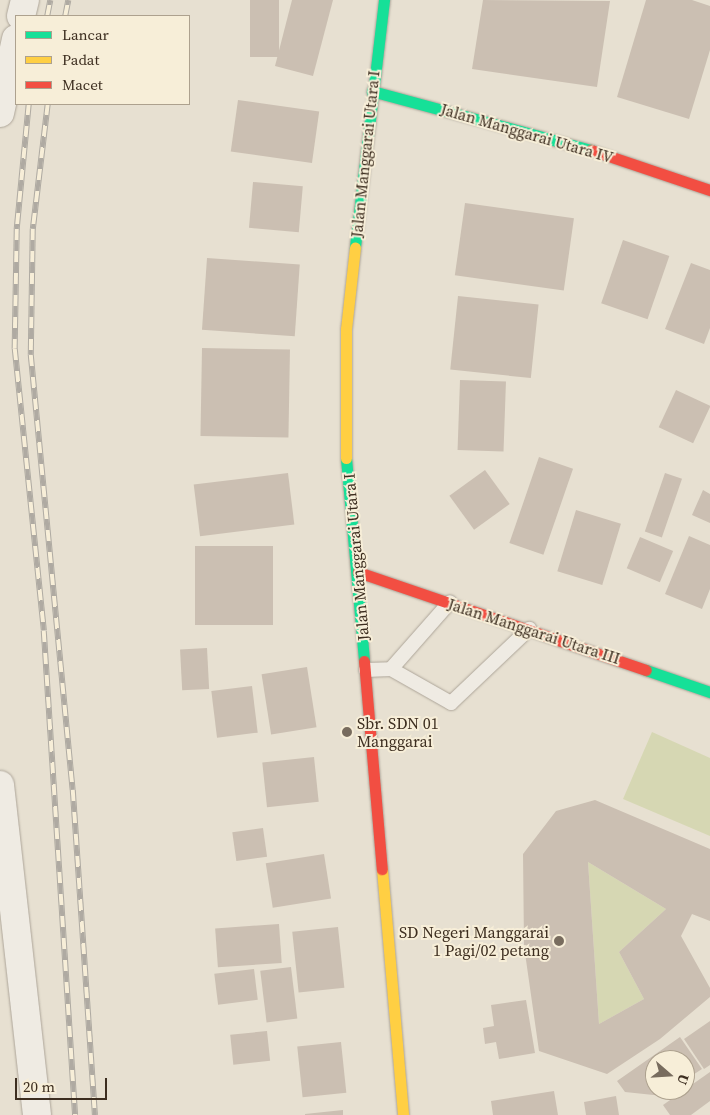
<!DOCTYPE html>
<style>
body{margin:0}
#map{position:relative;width:710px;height:1115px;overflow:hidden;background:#e7e0d1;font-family:"Source Serif 4",serif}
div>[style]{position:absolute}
.green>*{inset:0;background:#d6d7b3}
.building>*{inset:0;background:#cbbfb2;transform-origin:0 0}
.roads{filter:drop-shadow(0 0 1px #ada599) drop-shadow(0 0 1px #ada599)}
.lane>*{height:14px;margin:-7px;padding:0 7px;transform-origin:7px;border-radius:7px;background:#efebe3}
.street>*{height:28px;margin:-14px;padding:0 14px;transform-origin:14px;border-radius:14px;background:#efebe3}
.fast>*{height:11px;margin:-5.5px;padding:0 5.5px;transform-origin:5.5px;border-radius:5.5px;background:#16e098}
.slow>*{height:11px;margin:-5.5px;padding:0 5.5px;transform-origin:5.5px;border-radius:5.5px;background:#ffcf43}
.jam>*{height:11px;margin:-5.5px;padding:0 5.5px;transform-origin:5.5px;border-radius:5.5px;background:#f24e42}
.rail>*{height:5.5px;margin-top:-2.75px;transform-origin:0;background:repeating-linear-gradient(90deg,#f7eed8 0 11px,#afaaa2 0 22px);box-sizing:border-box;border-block:1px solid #afaaa2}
.dots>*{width:14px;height:14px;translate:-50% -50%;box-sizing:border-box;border:2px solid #f7eed8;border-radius:50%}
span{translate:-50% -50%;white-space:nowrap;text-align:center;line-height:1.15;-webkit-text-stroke:4px #f7eed8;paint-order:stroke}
.street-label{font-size:16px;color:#3d2e20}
.poi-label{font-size:16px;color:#3d2e20}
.left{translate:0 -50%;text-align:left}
.right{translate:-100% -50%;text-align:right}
.legend{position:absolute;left:15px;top:15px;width:175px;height:90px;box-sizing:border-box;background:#f7eed8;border:1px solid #ada18e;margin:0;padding:6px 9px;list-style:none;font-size:15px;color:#3d2e20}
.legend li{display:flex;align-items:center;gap:10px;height:25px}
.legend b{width:25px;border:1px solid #ada18e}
.north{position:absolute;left:645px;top:1050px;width:50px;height:50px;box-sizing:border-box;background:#f7eed8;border:1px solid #ada18e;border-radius:50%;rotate:109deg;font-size:14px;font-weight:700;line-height:20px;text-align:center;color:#3d2e20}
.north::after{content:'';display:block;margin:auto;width:18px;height:22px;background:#786c5e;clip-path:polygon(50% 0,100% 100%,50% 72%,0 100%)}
.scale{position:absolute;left:15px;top:1078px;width:92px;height:22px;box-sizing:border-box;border:2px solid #3d2e20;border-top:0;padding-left:6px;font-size:15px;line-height:18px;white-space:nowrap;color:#3d2e20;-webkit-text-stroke:4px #f7eed8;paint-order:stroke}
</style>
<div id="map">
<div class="green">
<div style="clip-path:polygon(652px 732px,710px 758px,710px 836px,623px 799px)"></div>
<div style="clip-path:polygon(588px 862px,666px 909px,619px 952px,644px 999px,599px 1024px)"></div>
</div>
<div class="building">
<div style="left:250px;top:0;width:29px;height:57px"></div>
<div style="clip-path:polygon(292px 0,333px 0,313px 76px,275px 66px)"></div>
<div style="clip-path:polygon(483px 0,610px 1px,597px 87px,472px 69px)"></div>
<div style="clip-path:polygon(646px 0,692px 0,710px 6px,710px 50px,689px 119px,617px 97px)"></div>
<div style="left:238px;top:100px;width:82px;height:52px;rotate:8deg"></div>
<div style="left:253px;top:182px;width:50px;height:46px;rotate:5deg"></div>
<div style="left:465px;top:203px;width:110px;height:73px;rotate:8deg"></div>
<div style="left:623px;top:240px;width:49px;height:67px;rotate:19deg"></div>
<div style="left:207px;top:258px;width:93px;height:72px;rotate:4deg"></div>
<div style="clip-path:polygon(691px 263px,710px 270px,710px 328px,704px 344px,665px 329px)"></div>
<div style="left:458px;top:296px;width:81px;height:74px;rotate:6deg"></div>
<div style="left:202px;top:348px;width:88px;height:88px;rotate:1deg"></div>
<div style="left:460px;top:380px;width:46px;height:70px;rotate:2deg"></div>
<div style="left:676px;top:390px;width:38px;height:41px;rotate:25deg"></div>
<div style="left:539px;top:457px;width:36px;height:91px;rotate:19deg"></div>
<div style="left:485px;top:470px;width:42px;height:44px;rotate:54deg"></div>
<div style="left:288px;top:473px;width:52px;height:95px;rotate:83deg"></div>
<div style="left:665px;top:473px;width:18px;height:62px;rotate:19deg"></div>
<div style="clip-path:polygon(703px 490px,710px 494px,710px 523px,692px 515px)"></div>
<div style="left:576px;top:510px;width:47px;height:64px;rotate:17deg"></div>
<div style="clip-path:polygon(689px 536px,710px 545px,710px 589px,702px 609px,665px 594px)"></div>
<div style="left:640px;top:537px;width:36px;height:34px;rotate:23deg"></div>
<div style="left:195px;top:546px;width:78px;height:79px"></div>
<div style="left:207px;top:648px;width:41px;height:27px;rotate:87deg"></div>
<div style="left:307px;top:667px;width:61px;height:46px;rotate:81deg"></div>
<div style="left:252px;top:686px;width:47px;height:41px;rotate:83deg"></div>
<div style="left:314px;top:757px;width:45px;height:52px;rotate:84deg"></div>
<div style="clip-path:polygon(evenodd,595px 800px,710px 849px,710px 921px,692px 914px,681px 936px,710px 988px,710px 997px,660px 1039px,607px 1074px,539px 1051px,524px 946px,523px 854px,556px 811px,595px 800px,588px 862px,666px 909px,619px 952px,644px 999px,599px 1024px,588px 862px)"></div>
<div style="left:263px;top:828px;width:29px;height:31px;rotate:82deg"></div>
<div style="left:324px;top:854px;width:45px;height:59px;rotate:81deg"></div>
<div style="left:279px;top:924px;width:39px;height:64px;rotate:86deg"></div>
<div style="left:338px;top:927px;width:61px;height:46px;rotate:84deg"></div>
<div style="left:291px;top:967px;width:52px;height:31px;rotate:83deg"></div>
<div style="left:254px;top:969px;width:31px;height:40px;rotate:83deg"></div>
<div style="clip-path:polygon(526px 1000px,535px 1053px,499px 1059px,496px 1042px,485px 1044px,483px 1028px,494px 1026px,491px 1005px)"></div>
<div style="clip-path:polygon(710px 1021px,710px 1065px,704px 1069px,684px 1039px)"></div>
<div style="left:267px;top:1031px;width:30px;height:37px;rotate:84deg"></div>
<div style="clip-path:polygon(680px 1037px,702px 1069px,685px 1080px,685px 1060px,655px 1060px,655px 1090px,671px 1090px,663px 1096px,625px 1092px,617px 1081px)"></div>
<div style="left:341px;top:1042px;width:51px;height:44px;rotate:84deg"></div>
<div style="clip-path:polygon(710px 1072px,710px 1101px,691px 1115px,670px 1115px,663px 1105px)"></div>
<div style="clip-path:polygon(554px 1091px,558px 1115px,493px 1115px,491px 1101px)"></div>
<div style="clip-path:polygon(616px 1096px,619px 1115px,586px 1115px,584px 1102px)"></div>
<div style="clip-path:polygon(343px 1110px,343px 1115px,305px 1115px,305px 1114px)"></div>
</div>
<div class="roads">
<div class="lane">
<div style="left:391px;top:669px;width:69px;rotate:29.5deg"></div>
<div style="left:451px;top:703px;width:108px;rotate:-43.5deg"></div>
<div style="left:366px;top:670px;width:25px;rotate:-2deg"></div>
<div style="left:391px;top:669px;width:89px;rotate:-48.6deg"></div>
</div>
<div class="street">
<div style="left:21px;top:16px;width:16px;rotate:-76deg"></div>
<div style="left:0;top:113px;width:76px;rotate:-77.8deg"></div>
<div style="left:0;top:785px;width:332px;rotate:83.6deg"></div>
</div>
<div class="fast">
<div style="left:372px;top:91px;width:227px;rotate:15.1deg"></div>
<div style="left:355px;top:247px;width:249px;rotate:-83.3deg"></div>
<div style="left:346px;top:458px;width:204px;rotate:84.9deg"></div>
<div style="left:646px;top:670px;width:68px;rotate:19deg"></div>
</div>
<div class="slow">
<div style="left:346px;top:458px;width:129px;rotate:-90deg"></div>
<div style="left:346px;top:329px;width:82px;rotate:-83.7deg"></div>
<div style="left:382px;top:869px;width:247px;rotate:85.1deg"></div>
</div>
<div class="jam">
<div style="left:591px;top:150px;width:126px;rotate:18.6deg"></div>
<div style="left:358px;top:572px;width:304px;rotate:18.8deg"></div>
<div style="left:364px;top:661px;width:209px;rotate:85.1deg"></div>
</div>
</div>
<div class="rail">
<div style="left:47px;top:16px;width:16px;rotate:-79deg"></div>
<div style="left:65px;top:16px;width:16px;rotate:-79deg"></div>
<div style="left:29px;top:104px;width:126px;rotate:95.5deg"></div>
<div style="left:17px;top:229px;width:120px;rotate:91deg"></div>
<div style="left:15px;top:349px;width:283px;rotate:84.1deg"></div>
<div style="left:44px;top:631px;width:485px;rotate:86.3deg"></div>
<div style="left:48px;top:104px;width:126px;rotate:96.8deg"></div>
<div style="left:33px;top:229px;width:126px;rotate:90.9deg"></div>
<div style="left:31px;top:355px;width:437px;rotate:84.5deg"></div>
<div style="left:73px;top:790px;width:326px;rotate:86.1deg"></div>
</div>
<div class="dots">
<div style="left:347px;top:732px;background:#786c5e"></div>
<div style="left:559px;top:941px;background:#786c5e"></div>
</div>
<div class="street-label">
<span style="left:527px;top:133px;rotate:16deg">Jalan Manggarai Utara IV</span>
<span style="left:365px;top:154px;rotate:-84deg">Jalan Manggarai Utara I</span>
<span style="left:356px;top:557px;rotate:-95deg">Jalan Manggarai Utara I</span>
<span style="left:534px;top:631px;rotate:18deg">Jalan Manggarai Utara III</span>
</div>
<div class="poi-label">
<span class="left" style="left:357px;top:732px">Sbr. SDN 01<br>Manggarai</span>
<span class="right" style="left:549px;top:941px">SD Negeri Manggarai<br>1 Pagi/02 petang</span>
</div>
<ul class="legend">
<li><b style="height:6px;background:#16e098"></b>Lancar</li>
<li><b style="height:6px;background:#ffcf43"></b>Padat</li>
<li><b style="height:6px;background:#f24e42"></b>Macet</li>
</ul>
<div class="north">U</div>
<div class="scale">20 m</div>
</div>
